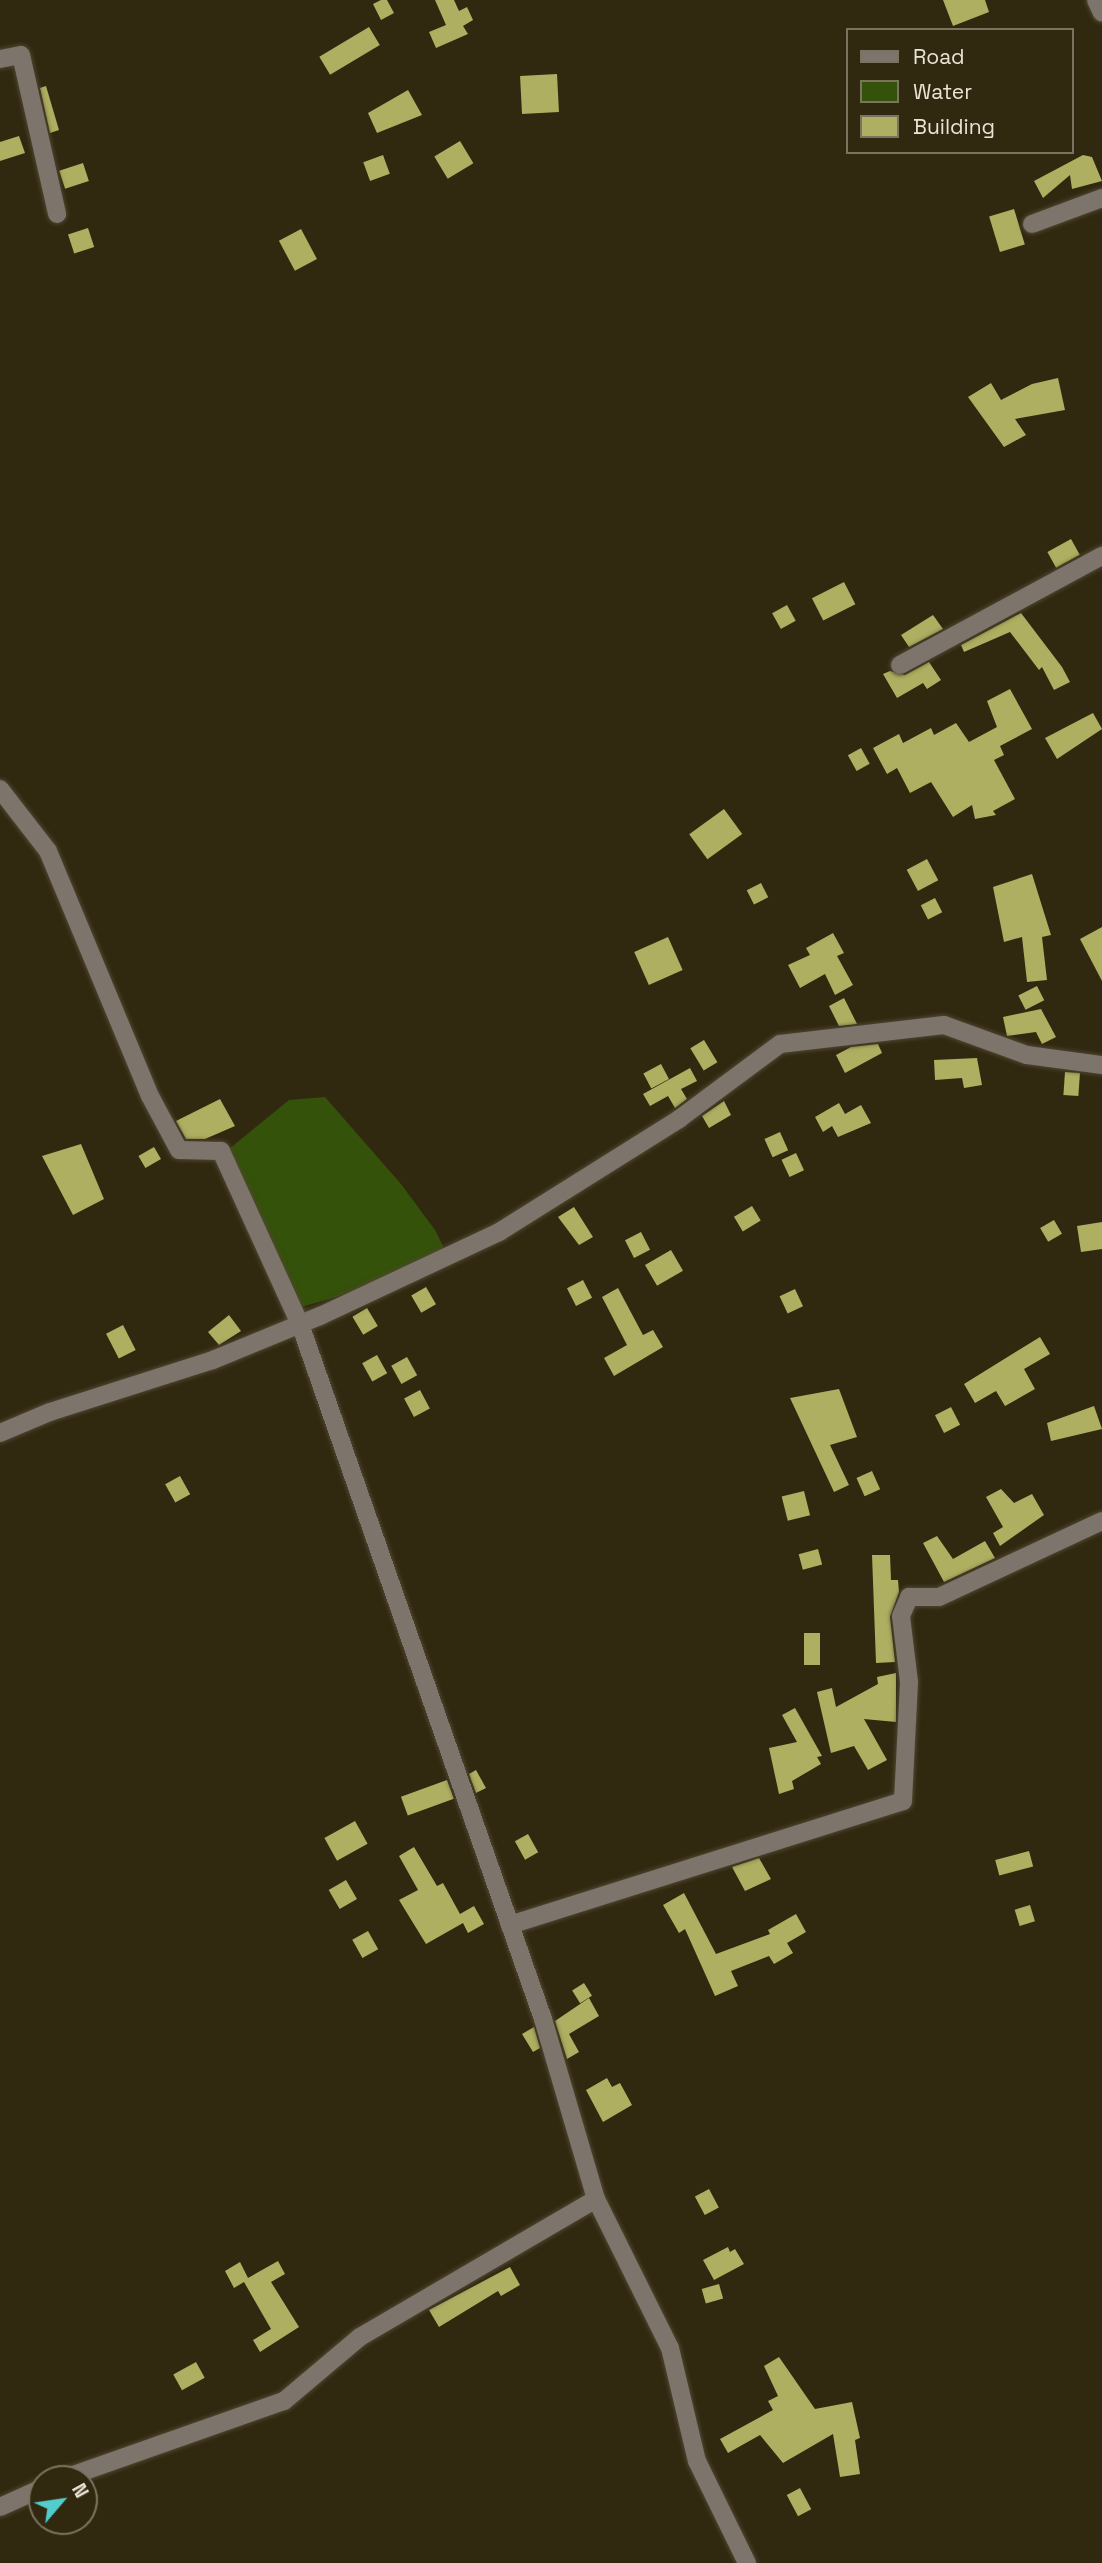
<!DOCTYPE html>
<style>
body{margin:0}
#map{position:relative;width:1102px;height:2563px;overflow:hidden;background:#312810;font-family:"Space Grotesk",sans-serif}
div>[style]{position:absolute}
.water>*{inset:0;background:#345209}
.building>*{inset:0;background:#afaf61;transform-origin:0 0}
.roads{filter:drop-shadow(0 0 2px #4f4630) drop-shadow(0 0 2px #4f4630)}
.minor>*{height:18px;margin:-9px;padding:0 9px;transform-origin:9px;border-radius:9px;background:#7d746b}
span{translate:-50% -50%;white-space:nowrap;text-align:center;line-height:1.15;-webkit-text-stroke:7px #312810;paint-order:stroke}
.legend{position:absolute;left:846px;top:28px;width:228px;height:126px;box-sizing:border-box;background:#312810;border:2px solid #7b735f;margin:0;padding:9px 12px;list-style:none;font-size:21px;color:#eae4d6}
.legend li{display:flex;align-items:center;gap:14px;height:35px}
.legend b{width:35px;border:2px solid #7b735f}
.north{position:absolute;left:28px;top:2465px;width:70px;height:70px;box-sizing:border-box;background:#312810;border:2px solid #7b735f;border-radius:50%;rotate:61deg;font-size:19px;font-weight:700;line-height:28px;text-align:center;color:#eae4d6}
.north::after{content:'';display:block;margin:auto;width:24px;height:32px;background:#52cdce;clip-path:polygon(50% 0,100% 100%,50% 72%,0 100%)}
</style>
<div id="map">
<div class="water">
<div style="clip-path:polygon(325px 1097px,401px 1184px,435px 1230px,445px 1250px,343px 1295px,301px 1307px,229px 1149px,289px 1100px)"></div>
</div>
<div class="building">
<div style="clip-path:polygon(381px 0,387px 0,394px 13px,381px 20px,373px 4px)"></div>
<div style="clip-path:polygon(435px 0,454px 0,459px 11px,467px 7px,473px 20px,463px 26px,468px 34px,436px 48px,429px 32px,446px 25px)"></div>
<div style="clip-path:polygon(943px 0,985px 0,989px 12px,953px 26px)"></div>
<div style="left:369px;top:27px;width:21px;height:58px;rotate:59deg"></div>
<div style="left:557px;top:74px;width:38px;height:37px;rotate:87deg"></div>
<div style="clip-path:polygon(46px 86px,59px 130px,50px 133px,40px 88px)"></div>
<div style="clip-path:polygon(408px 90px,422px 115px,377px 133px,368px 113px)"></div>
<div style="clip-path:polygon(19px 136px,25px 153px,0 161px,0 142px)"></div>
<div style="left:460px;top:141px;width:26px;height:30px;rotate:59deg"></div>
<div style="left:383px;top:155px;width:20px;height:21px;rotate:70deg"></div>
<div style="clip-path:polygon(1083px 155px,1092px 157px,1102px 181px,1072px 189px,1070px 175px,1043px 198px,1034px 181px)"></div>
<div style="left:83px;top:163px;width:19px;height:25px;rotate:72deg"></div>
<div style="left:1014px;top:209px;width:37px;height:26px;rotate:73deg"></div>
<div style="left:88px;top:228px;width:20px;height:21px;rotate:72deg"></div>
<div style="left:301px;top:229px;width:34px;height:25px;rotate:62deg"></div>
<div style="clip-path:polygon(1058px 378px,1065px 410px,1015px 419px,1026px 435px,1004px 447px,968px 397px,991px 383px,1001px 400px,1032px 384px)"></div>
<div style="left:1071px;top:539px;width:18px;height:27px;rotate:61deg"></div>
<div style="left:844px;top:582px;width:25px;height:36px;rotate:63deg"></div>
<div style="left:787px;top:605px;width:18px;height:17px;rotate:61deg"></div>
<div style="clip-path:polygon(1021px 613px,1062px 667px,1070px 682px,1054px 690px,1042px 667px,1039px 670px,1010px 632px,964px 652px,961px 645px)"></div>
<div style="clip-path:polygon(933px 615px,943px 629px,909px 647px,901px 635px)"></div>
<div style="clip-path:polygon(929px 662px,941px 680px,927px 689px,923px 683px,897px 698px,883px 674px,890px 671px,905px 675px)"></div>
<div style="clip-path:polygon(1010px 689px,1032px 729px,1000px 746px,1004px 755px,994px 760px,1015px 799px,993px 811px,996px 815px,975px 819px,972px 805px,953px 817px,931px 782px,910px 793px,897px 768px,887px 774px,873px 748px,899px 734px,903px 743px,931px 728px,934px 735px,956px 723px,969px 742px,997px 727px,987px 701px)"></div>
<div style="clip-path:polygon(1093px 713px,1102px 729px,1057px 759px,1045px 738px)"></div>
<div style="left:861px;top:748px;width:18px;height:15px;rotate:61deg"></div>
<div style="left:724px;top:809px;width:31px;height:43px;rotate:54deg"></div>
<div style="left:927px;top:859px;width:24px;height:23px;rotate:62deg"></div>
<div style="clip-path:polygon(1032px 874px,1051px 935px,1042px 937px,1047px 980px,1027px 982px,1022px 937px,1004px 942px,993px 887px)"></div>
<div style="left:761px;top:883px;width:16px;height:16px;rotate:63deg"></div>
<div style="left:935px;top:898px;width:16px;height:16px;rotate:63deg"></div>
<div style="clip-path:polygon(1102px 927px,1102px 981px,1080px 939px)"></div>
<div style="clip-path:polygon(833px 933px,844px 953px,837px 956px,853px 985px,835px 995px,825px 974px,800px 988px,788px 965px,810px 955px,806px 948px)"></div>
<div style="left:668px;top:937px;width:36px;height:37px;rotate:66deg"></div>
<div style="left:1037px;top:986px;width:16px;height:21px;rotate:63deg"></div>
<div style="clip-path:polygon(844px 998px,857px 1024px,839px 1026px,829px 1006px)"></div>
<div style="clip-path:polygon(1041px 1009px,1056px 1037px,1042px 1044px,1036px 1032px,1007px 1036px,1003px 1017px)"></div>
<div style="left:704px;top:1040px;width:26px;height:16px;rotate:59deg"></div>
<div style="clip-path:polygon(878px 1044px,882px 1053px,845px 1073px,836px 1055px,851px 1047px)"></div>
<div style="clip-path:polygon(977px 1058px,982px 1085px,964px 1088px,962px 1078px,935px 1080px,934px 1060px)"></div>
<div style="left:661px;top:1064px;width:17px;height:20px;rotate:62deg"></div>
<div style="clip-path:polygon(690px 1068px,697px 1081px,681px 1089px,687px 1099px,675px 1108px,668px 1096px,650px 1106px,643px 1094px)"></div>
<div style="left:1065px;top:1072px;width:15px;height:23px;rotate:4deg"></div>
<div style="clip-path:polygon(220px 1099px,235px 1126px,205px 1139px,186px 1139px,176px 1121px)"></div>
<div style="clip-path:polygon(724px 1101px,731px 1115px,709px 1128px,702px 1116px)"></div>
<div style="clip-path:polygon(839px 1103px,845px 1114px,861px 1105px,871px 1123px,838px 1137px,832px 1126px,823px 1132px,815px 1117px)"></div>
<div style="left:780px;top:1132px;width:20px;height:17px;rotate:66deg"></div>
<div style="clip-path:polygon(81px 1144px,104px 1199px,73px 1215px,42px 1156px)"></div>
<div style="left:154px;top:1147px;width:14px;height:18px;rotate:60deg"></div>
<div style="left:796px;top:1153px;width:19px;height:16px;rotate:65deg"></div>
<div style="left:752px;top:1206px;width:17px;height:21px;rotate:59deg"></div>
<div style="clip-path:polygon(574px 1207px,593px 1237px,579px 1245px,558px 1217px)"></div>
<div style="left:1054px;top:1220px;width:16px;height:16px;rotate:60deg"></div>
<div style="clip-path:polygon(1102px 1222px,1102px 1249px,1081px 1252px,1077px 1226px)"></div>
<div style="left:641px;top:1232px;width:20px;height:18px;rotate:63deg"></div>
<div style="left:671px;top:1250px;width:24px;height:30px;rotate:60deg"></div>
<div style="left:583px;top:1280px;width:20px;height:18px;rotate:63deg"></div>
<div style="left:426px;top:1287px;width:20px;height:17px;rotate:60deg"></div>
<div style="clip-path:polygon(618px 1288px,643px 1335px,653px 1330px,663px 1347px,614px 1376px,604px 1358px,627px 1345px,602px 1297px)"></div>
<div style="left:795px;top:1289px;width:19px;height:17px;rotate:65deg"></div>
<div style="left:367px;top:1308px;width:21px;height:17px;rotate:59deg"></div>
<div style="clip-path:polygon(229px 1315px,241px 1331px,219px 1345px,208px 1332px)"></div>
<div style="left:123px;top:1325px;width:28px;height:19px;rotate:63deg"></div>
<div style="clip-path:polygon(1040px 1337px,1050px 1354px,1024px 1369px,1035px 1389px,1005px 1406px,996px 1391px,975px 1403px,964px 1384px)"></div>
<div style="left:377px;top:1355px;width:21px;height:17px;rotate:61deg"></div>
<div style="left:407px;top:1357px;width:21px;height:18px;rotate:61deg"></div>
<div style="clip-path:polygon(839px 1389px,857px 1437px,830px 1445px,849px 1485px,834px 1492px,790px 1398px)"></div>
<div style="left:420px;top:1390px;width:21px;height:18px;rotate:62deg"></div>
<div style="clip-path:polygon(1094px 1406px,1102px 1429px,1051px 1441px,1047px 1423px)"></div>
<div style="left:951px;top:1407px;width:20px;height:18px;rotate:63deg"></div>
<div style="left:872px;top:1471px;width:20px;height:17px;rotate:66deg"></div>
<div style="left:180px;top:1476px;width:21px;height:17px;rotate:61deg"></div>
<div style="clip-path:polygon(1001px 1489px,1014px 1503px,1032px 1494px,1044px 1515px,1000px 1546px,993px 1533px,1003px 1527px,986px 1497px)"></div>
<div style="left:804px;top:1491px;width:25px;height:23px;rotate:76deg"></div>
<div style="clip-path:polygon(937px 1536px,953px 1559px,985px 1541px,995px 1558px,944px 1582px,923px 1543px)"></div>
<div style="left:818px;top:1549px;width:16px;height:20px;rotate:75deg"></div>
<div style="clip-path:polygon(872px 1555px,890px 1555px,891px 1580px,898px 1580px,899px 1592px,890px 1617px,895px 1662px,876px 1663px)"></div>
<div style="left:804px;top:1633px;width:16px;height:32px"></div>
<div style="clip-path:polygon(896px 1673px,896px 1722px,864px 1719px,887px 1760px,868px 1770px,854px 1746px,831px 1753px,817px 1692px,832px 1688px,836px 1707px,878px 1684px,877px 1677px)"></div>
<div style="clip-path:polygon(795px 1708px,822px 1756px,817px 1757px,821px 1764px,792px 1781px,794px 1789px,779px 1794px,769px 1748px,797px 1742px,782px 1715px)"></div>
<div style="clip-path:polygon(476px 1770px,486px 1788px,476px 1793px,469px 1774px)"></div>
<div style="left:447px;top:1780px;width:20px;height:49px;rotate:70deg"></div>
<div style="left:355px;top:1821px;width:26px;height:35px;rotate:61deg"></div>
<div style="left:528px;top:1834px;width:21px;height:15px;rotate:61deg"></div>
<div style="clip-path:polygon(414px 1847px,437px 1886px,443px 1883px,460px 1914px,474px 1906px,484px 1924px,468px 1933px,463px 1923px,426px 1944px,399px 1900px,418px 1890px,399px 1856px)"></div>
<div style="left:1029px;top:1851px;width:16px;height:35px;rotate:75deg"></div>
<div style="clip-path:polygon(759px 1858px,771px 1879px,745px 1891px,732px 1867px)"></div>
<div style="left:346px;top:1880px;width:22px;height:20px;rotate:60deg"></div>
<div style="clip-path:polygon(684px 1893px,716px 1954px,770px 1934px,768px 1930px,796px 1914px,806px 1932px,787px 1943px,793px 1953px,774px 1964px,769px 1956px,731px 1971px,738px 1986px,715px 1996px,685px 1929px,679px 1933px,663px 1905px)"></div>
<div style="left:1030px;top:1905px;width:17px;height:16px;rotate:73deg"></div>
<div style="left:368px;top:1931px;width:21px;height:18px;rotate:61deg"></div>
<div style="left:584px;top:1983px;width:15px;height:14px;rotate:58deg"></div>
<div style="clip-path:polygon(589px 1998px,599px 2016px,569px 2034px,579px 2052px,567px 2059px,555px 2021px)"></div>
<div style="clip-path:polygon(534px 2027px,540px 2048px,533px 2052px,522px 2034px)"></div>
<div style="clip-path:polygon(607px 2078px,612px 2087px,620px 2083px,632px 2105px,603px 2122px,586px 2090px)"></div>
<div style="left:709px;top:2189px;width:21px;height:16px;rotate:62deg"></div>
<div style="clip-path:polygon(728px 2247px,730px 2252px,735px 2249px,744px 2264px,714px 2280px,703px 2260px)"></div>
<div style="clip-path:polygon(278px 2261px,285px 2274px,271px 2282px,299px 2327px,260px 2352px,253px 2340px,271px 2329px,244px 2282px,234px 2288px,225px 2271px,240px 2262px,248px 2278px)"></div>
<div style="clip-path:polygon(510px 2267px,520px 2285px,501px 2296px,498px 2291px,439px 2327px,429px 2310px)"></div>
<div style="left:719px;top:2284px;width:15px;height:18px;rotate:74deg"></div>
<div style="clip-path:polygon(779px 2357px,815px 2409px,852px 2402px,860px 2438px,855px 2440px,860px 2474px,840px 2477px,833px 2434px,783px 2463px,760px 2435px,728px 2453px,720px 2439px,773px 2410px,768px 2401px,778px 2396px,764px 2366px)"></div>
<div style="left:196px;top:2362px;width:18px;height:26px;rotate:61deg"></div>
<div style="left:800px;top:2488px;width:24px;height:15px;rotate:62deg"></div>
</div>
<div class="roads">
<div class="minor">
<div style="left:1096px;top:0;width:14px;rotate:65deg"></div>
<div style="left:0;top:59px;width:21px;rotate:-11deg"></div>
<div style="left:21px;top:55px;width:163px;rotate:77.2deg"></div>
<div style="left:1032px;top:224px;width:75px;rotate:-20.4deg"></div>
<div style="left:900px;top:665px;width:230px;rotate:-28.4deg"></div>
<div style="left:0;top:789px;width:78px;rotate:52.3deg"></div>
<div style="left:48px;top:851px;width:265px;rotate:67.4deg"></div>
<div style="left:150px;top:1096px;width:61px;rotate:61.8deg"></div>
<div style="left:179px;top:1150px;width:42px;rotate:1.4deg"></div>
<div style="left:221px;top:1151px;width:190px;rotate:65.5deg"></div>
<div style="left:300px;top:1324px;width:736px;rotate:70.73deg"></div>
<div style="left:543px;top:2019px;width:188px;rotate:73.6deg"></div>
<div style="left:0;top:1433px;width:54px;rotate:-22.8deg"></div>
<div style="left:50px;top:1412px;width:171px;rotate:-17.7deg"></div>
<div style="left:213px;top:1360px;width:116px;rotate:-22.4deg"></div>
<div style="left:320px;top:1316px;width:198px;rotate:-25.1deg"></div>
<div style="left:499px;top:1232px;width:213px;rotate:-32.1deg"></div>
<div style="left:679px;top:1119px;width:126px;rotate:-36.6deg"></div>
<div style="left:780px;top:1044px;width:165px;rotate:-6.6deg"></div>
<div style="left:944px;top:1025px;width:88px;rotate:19.9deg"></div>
<div style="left:1027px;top:1055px;width:76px;rotate:7.6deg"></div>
<div style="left:510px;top:1925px;width:412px;rotate:-17.5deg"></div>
<div style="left:903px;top:1801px;width:119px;rotate:-87.1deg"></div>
<div style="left:909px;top:1682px;width:66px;rotate:-96.9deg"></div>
<div style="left:901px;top:1616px;width:21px;rotate:-67deg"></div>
<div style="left:909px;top:1597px;width:30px"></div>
<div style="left:939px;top:1597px;width:180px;rotate:-25deg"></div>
<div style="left:62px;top:2479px;width:235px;rotate:-19.4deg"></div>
<div style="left:284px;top:2401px;width:99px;rotate:-40.1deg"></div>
<div style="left:360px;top:2337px;width:273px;rotate:-30.3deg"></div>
<div style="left:596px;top:2199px;width:166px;rotate:63.6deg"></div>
<div style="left:670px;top:2348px;width:116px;rotate:76.6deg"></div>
<div style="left:697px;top:2461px;width:114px;rotate:63.9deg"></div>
<div style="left:0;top:2507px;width:46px;rotate:-24.3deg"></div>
</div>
</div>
<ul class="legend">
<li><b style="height:9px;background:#7d746b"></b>Road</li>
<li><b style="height:19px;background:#345209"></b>Water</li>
<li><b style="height:19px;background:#afaf61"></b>Building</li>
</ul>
<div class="north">N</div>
</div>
